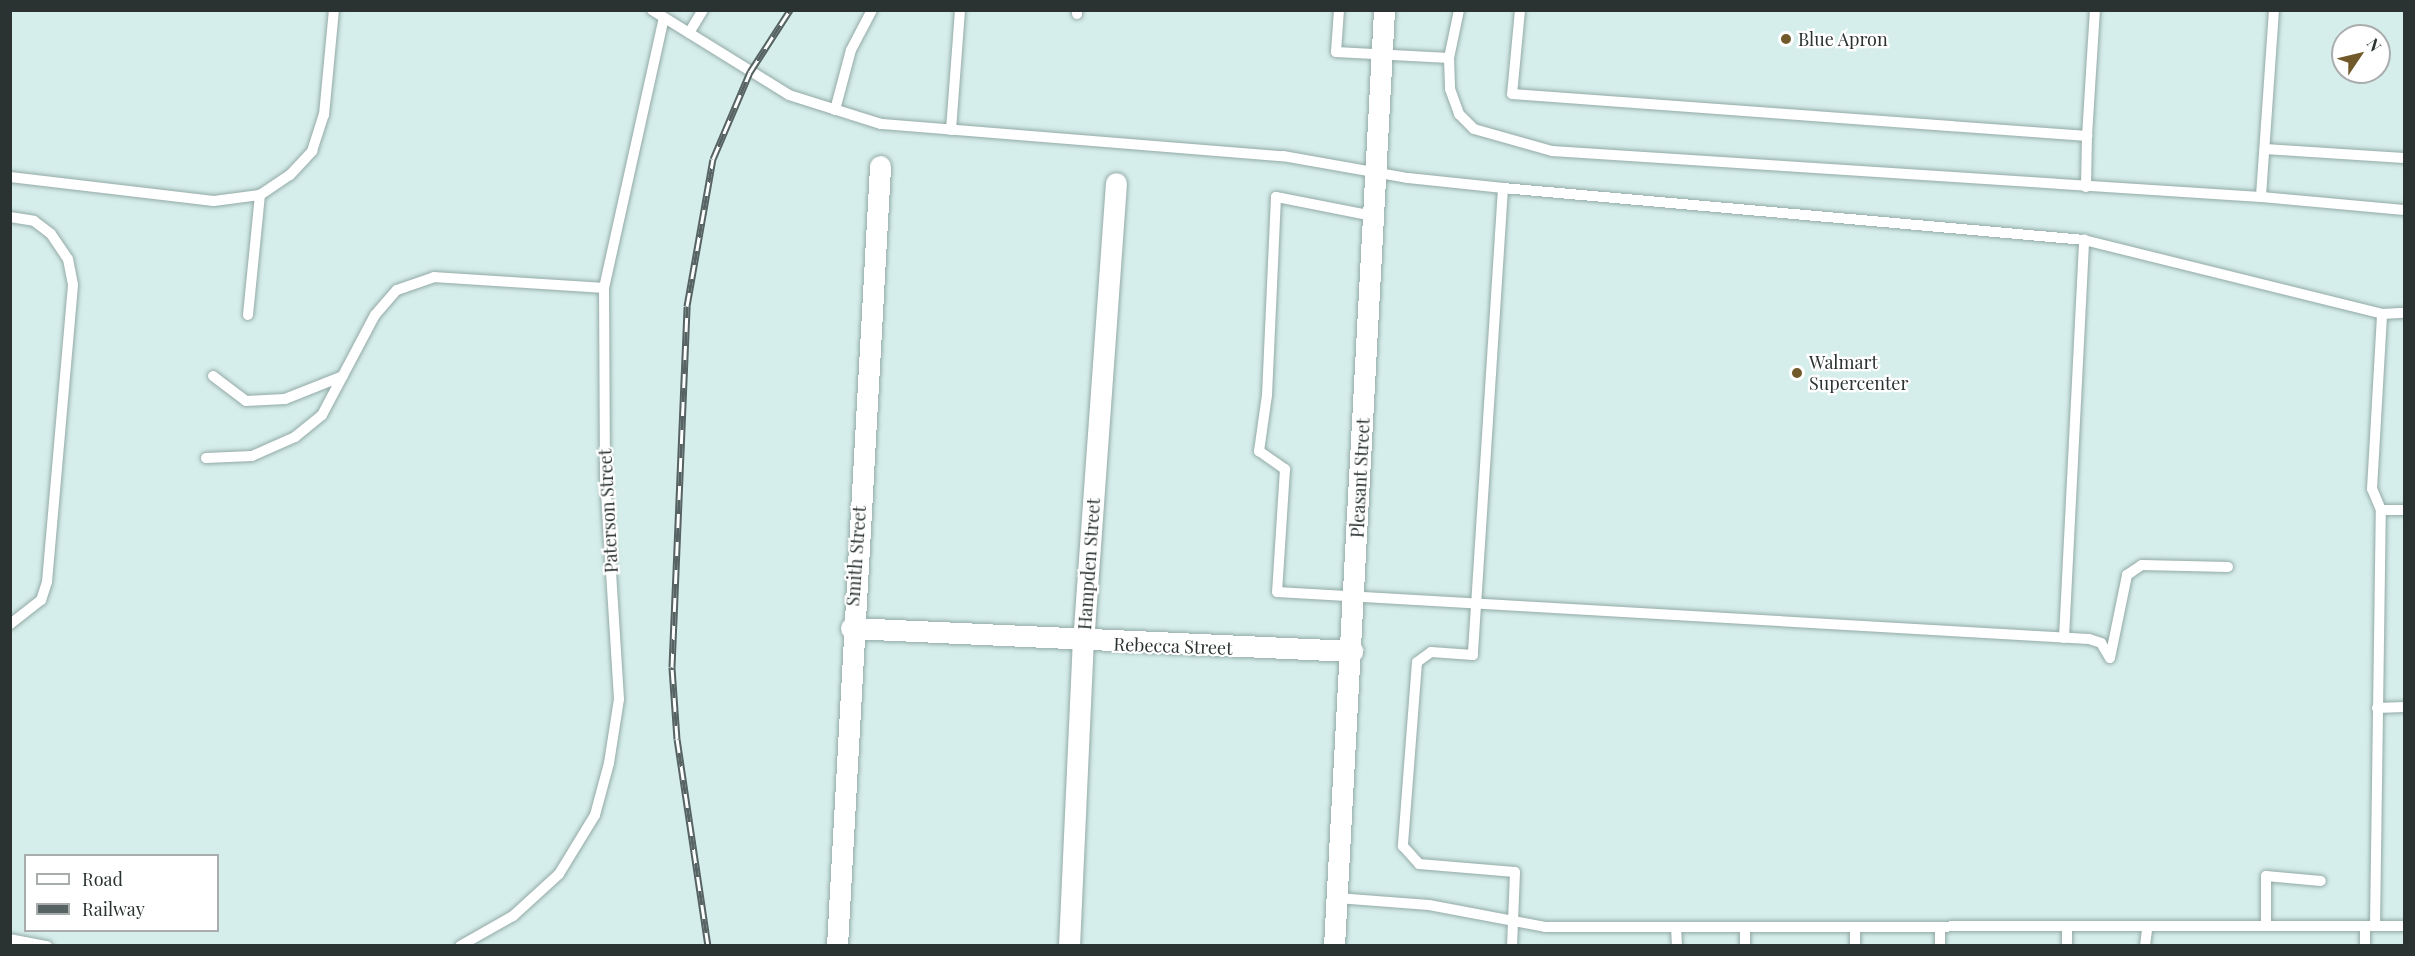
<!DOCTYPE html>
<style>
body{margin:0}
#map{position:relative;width:2415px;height:956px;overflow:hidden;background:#d6eeeb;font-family:"Playfair Display",serif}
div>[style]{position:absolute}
.roads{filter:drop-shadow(0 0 2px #93aaa7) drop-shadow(0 0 2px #93aaa7)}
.service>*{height:10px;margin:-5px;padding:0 5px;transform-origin:5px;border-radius:5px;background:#fff}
.minor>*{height:21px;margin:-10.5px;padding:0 10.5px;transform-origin:10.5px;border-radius:10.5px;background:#fff}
.rail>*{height:7px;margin-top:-3.5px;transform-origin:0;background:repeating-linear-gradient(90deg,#fff 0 14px,#566362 0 28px);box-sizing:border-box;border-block:2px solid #566362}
.dots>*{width:16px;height:16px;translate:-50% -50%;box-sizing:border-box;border:3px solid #fff;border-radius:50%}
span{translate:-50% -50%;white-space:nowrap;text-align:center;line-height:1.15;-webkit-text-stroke:4.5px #fff;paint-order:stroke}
.poi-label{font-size:18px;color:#2a3332}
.left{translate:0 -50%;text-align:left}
.street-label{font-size:18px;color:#2a3332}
.frame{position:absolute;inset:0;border:12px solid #2a3332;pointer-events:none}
.legend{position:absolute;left:24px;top:854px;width:195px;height:78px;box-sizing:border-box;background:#fff;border:2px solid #aaadad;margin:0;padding:8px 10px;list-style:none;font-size:18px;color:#2a3332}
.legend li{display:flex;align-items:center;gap:12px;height:30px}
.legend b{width:30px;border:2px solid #aaadad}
.north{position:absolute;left:2331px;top:24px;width:60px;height:60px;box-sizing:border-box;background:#fff;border:2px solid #aaadad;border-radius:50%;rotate:55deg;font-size:16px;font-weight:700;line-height:24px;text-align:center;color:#2a3332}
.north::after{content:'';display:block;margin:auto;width:21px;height:27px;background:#71592a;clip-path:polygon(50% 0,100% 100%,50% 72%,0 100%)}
</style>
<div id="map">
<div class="roads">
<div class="service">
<div style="left:652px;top:10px;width:161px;rotate:31.8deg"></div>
<div style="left:789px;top:95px;width:96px;rotate:17.5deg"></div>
<div style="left:881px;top:124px;width:403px;rotate:4.6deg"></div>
<div style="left:1283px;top:156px;width:127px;rotate:10deg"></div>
<div style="left:1408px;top:178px;width:96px;rotate:6deg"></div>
<div style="left:1503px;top:188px;width:468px;rotate:93.7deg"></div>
<div style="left:1473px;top:655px;width:42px;rotate:-175.9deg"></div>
<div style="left:1431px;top:652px;width:17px;rotate:144deg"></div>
<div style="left:1417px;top:662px;width:185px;rotate:94.4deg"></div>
<div style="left:1403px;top:846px;width:24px;rotate:48deg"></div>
<div style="left:1419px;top:864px;width:96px;rotate:4.8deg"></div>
<div style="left:1515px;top:872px;width:74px;rotate:92.3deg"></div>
<div style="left:1077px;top:10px;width:4px;rotate:90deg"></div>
<div style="left:1339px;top:10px;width:42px;rotate:94.1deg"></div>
<div style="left:1336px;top:52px;width:113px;rotate:3deg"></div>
<div style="left:1449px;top:58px;width:49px;rotate:-78.2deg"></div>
<div style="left:1520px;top:10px;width:84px;rotate:95.4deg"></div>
<div style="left:1512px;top:94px;width:577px;rotate:4.18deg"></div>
<div style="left:2087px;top:136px;width:126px;rotate:-86.4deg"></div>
<div style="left:2274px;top:10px;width:187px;rotate:94deg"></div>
<div style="left:2261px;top:197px;width:144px;rotate:5.2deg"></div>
<div style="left:689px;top:33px;width:27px;rotate:-59deg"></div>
<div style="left:1449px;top:58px;width:31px;rotate:88deg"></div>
<div style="left:1450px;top:89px;width:27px;rotate:70deg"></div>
<div style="left:1459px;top:114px;width:21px;rotate:45deg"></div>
<div style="left:1474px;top:129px;width:81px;rotate:15.8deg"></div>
<div style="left:1552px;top:151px;width:710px;rotate:3.71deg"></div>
<div style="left:835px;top:110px;width:62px;rotate:-75.1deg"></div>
<div style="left:851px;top:50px;width:45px;rotate:-62.3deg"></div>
<div style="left:951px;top:130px;width:120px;rotate:-85.7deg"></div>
<div style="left:2265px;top:149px;width:139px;rotate:3.7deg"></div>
<div style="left:10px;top:177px;width:205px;rotate:6.7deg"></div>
<div style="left:214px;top:201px;width:46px;rotate:-7.4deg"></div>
<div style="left:260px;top:195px;width:36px;rotate:-34deg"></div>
<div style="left:290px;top:175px;width:33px;rotate:-47deg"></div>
<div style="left:312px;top:151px;width:38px;rotate:-72deg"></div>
<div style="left:324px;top:115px;width:105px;rotate:-84.6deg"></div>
<div style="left:2086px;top:187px;width:51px;rotate:-88.9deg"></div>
<div style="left:1503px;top:188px;width:583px;rotate:5.11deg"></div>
<div style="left:2084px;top:240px;width:307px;rotate:13.9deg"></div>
<div style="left:2382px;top:314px;width:22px;rotate:-3deg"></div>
<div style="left:1373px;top:216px;width:99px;rotate:-168.9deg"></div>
<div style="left:1276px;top:197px;width:198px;rotate:92.6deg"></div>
<div style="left:1267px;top:395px;width:57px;rotate:98.1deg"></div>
<div style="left:1259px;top:451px;width:32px;rotate:35deg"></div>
<div style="left:1285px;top:469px;width:123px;rotate:93.7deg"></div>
<div style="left:1277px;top:592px;width:813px;rotate:3.31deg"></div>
<div style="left:2089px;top:639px;width:13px;rotate:18deg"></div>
<div style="left:2101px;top:643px;width:17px;rotate:59deg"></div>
<div style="left:10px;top:217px;width:24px;rotate:9deg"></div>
<div style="left:34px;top:221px;width:21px;rotate:37deg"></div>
<div style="left:51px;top:234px;width:30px;rotate:56deg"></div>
<div style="left:68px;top:259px;width:26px;rotate:79deg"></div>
<div style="left:73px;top:285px;width:298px;rotate:95deg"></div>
<div style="left:47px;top:582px;width:19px;rotate:108deg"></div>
<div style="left:41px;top:600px;width:39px;rotate:142deg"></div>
<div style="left:248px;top:315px;width:121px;rotate:-84.3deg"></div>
<div style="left:213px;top:376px;width:41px;rotate:37.1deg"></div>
<div style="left:246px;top:401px;width:39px;rotate:-3deg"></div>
<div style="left:285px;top:399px;width:62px;rotate:-21.6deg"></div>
<div style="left:206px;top:458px;width:46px;rotate:-2.5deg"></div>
<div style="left:252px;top:456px;width:47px;rotate:-23.8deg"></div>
<div style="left:295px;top:437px;width:35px;rotate:-39deg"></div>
<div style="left:322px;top:415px;width:113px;rotate:-62.1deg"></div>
<div style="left:375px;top:315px;width:33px;rotate:-49deg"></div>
<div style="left:397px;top:290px;width:39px;rotate:-19deg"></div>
<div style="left:434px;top:277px;width:170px;rotate:3.7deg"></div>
<div style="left:2381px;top:510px;width:23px"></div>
<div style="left:2064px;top:638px;width:399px;rotate:-87.1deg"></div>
<div style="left:2110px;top:658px;width:85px;rotate:-78.4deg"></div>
<div style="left:2127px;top:575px;width:18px;rotate:-34deg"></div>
<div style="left:2142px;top:565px;width:86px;rotate:1.3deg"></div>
<div style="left:2377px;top:708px;width:27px;rotate:-2deg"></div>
<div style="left:1337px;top:898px;width:92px;rotate:4.4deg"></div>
<div style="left:1429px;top:905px;width:118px;rotate:10.7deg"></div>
<div style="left:1545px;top:927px;width:859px;rotate:-0.07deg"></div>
<div style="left:2266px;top:926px;width:50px;rotate:-90deg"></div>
<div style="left:2266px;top:876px;width:55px;rotate:5.2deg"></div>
<div style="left:2375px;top:926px;width:416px;rotate:-89.2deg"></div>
<div style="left:2381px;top:510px;width:23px;rotate:-113deg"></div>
<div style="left:2372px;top:489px;width:175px;rotate:-86.7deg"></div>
<div style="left:1676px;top:927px;width:19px;rotate:87deg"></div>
<div style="left:1745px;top:927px;width:19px;rotate:90deg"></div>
<div style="left:1855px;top:928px;width:18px;rotate:90deg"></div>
<div style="left:2067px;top:929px;width:17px;rotate:90deg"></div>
<div style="left:10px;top:939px;width:38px;rotate:11deg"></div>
<div style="left:460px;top:946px;width:61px;rotate:-29.5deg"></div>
<div style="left:513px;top:916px;width:62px;rotate:-42.4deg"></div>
<div style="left:559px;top:874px;width:69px;rotate:-58.6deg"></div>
<div style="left:595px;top:815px;width:54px;rotate:-74.9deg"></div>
<div style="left:609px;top:763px;width:65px;rotate:-81.1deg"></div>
<div style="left:619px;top:699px;width:223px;rotate:-93.6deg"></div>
<div style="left:605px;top:476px;width:188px;rotate:-90.3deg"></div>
<div style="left:604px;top:288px;width:277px;rotate:-77.5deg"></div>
<div style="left:1940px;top:946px;width:18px;rotate:-90deg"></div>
<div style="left:2145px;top:946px;width:17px;rotate:-83deg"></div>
<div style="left:2365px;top:946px;width:20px;rotate:-90deg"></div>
</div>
<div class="minor">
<div style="left:851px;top:628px;width:502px;rotate:2.63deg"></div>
<div style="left:837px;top:946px;width:781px;rotate:-86.84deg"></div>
<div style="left:1069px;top:946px;width:303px;rotate:-87.4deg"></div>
<div style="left:1083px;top:643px;width:461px;rotate:-85.9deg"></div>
<div style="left:1334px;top:946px;width:937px;rotate:-86.94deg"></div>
</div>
</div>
<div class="rail">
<div style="left:708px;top:946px;width:209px;rotate:-98.5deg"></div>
<div style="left:677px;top:739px;width:72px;rotate:-94deg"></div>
<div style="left:672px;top:667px;width:361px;rotate:-87.6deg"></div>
<div style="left:687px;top:306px;width:149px;rotate:-80deg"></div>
<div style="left:713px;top:159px;width:95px;rotate:-67deg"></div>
<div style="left:750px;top:72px;width:74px;rotate:-57.2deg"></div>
</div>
<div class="dots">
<div style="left:1786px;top:39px;background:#71592a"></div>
<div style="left:1797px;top:373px;background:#71592a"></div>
</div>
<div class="poi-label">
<span class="left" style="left:1798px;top:39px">Blue Apron</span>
<span class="left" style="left:1809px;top:373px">Walmart<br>Supercenter</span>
</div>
<div class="street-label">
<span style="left:1360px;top:478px;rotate:-87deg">Pleasant Street</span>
<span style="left:608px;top:511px;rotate:-93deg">Paterson Street</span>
<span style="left:856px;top:556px;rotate:-86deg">Smith Street</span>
<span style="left:1089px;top:564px;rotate:-86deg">Hampden Street</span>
<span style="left:1173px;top:646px;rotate:2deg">Rebecca Street</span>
</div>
<div class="frame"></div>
<ul class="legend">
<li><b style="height:8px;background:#fff"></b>Road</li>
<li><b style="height:8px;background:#566362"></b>Railway</li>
</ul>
<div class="north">N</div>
</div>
